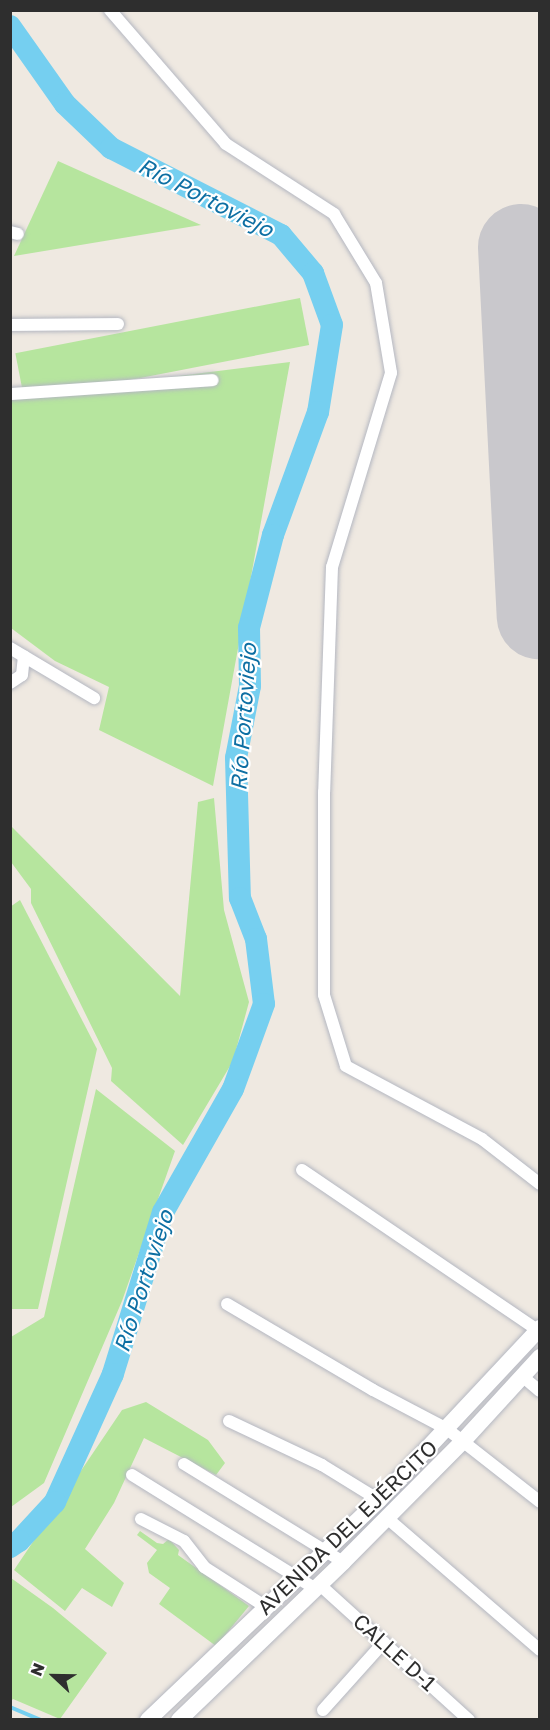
<!DOCTYPE html>
<meta charset="utf-8">
<style>
body{margin:0}
#map{position:relative;width:550px;height:1730px;overflow:hidden;background:#efe9e1;font-family:"Golos Text",sans-serif}
div>[style]{position:absolute}
.green>*{inset:0;background:#b6e59e;transform-origin:0 0}
.stream>*{height:4px;margin:-2px;padding:0 2px;transform-origin:2px;border-radius:2px;background:#75cff0}
.river>*{height:22px;margin:-11px;padding:0 11px;transform-origin:11px;border-radius:11px;background:#75cff0}
.taxiway>*{height:34px;margin:-17px;padding:0 17px;transform-origin:17px;border-radius:17px;background:#c9c8cc}
.runway>*{height:86px;margin:-43px;padding:0 43px;transform-origin:43px;border-radius:43px;background:#c9c8cc}
.roads{filter:drop-shadow(0 0 2px #b4b7c1) drop-shadow(0 0 2px #b4b7c1)}
.minor>*{height:12px;margin:-6px;padding:0 6px;transform-origin:6px;border-radius:6px;background:#fff}
.secondary>*{height:16px;margin:-8px;padding:0 8px;transform-origin:8px;border-radius:8px;background:#fff}
span{translate:-50% -50%;white-space:nowrap;text-align:center;line-height:1.15;-webkit-text-stroke:4.5px #fff;paint-order:stroke}
.street-label{font-size:21px;color:#2e2e2e}
.water-label{font-size:22px;color:#0d6fa3;font-style:italic}
.frame{position:absolute;inset:0;border:12px solid #2e2e2e;pointer-events:none}
.north{position:absolute;left:24px;top:1646px;width:60px;height:60px;-webkit-text-stroke:4px #fff;paint-order:stroke;rotate:292deg;font-size:16px;font-weight:700;line-height:24px;text-align:center;color:#2e2e2e}
.north::after{content:'';display:block;margin:auto;width:21px;height:27px;background:#2e2e2e;clip-path:polygon(50% 0,100% 100%,50% 72%,0 100%)}
</style>
<div id="map">
<div class="green">
<div style="clip-path:polygon(58px 161px,201px 225px,14px 256px)"></div>
<div style="left:300px;top:298px;width:48px;height:290px;rotate:79deg"></div>
<div style="clip-path:polygon(290px 362px,213px 786px,99px 730px,109px 687px,55px 661px,11px 628px,11px 397px)"></div>
<div style="clip-path:polygon(214px 798px,224px 910px,249px 1002px,233px 1061px,183px 1145px,111px 1081px,112px 1068px,31px 903px,31px 889px,11px 862px,11px 826px,180px 996px,198px 802px)"></div>
<div style="clip-path:polygon(20px 900px,97px 1049px,38px 1309px,12px 1309px,10px 1300px,10px 907px)"></div>
<div style="clip-path:polygon(96px 1089px,175px 1151px,122px 1301px,44px 1483px,11px 1507px,11px 1337px,44px 1317px)"></div>
<div style="clip-path:polygon(146px 1402px,208px 1440px,225px 1463px,216px 1475px,144px 1438px,114px 1503px,85px 1549px,124px 1583px,112px 1607px,82px 1588px,65px 1611px,14px 1570px,122px 1410px)"></div>
<div style="clip-path:polygon(140px 1531px,157px 1543px,163px 1544px,169px 1539px,179px 1550px,178px 1555px,249px 1606px,216px 1646px,159px 1604px,170px 1588px,149px 1573px,147px 1563px,157px 1550px,137px 1535px)"></div>
<div style="clip-path:polygon(11px 1578px,53px 1608px,107px 1653px,60px 1719px,13px 1699px,11px 1701px)"></div>
</div>
<div class="stream">
<div style="left:10px;top:1707px;width:33px;rotate:23deg"></div>
</div>
<div class="river">
<div style="left:10px;top:26px;width:95px;rotate:54.8deg"></div>
<div style="left:65px;top:104px;width:64px;rotate:43.7deg"></div>
<div style="left:111px;top:148px;width:191px;rotate:27.1deg"></div>
<div style="left:281px;top:235px;width:50px;rotate:49.9deg"></div>
<div style="left:313px;top:273px;width:55px;rotate:69.9deg"></div>
<div style="left:332px;top:325px;width:88px;rotate:99.1deg"></div>
<div style="left:318px;top:412px;width:131px;rotate:110.1deg"></div>
<div style="left:273px;top:535px;width:96px;rotate:104.5deg"></div>
<div style="left:249px;top:628px;width:58px;rotate:89deg"></div>
<div style="left:250px;top:686px;width:73px;rotate:101deg"></div>
<div style="left:236px;top:758px;width:140px;rotate:88.4deg"></div>
<div style="left:240px;top:898px;width:44px;rotate:68.7deg"></div>
<div style="left:256px;top:939px;width:65px;rotate:83deg"></div>
<div style="left:264px;top:1004px;width:90px;rotate:110deg"></div>
<div style="left:233px;top:1089px;width:142px;rotate:119.6deg"></div>
<div style="left:163px;top:1212px;width:170px;rotate:107.2deg"></div>
<div style="left:113px;top:1374px;width:141px;rotate:114.4deg"></div>
<div style="left:55px;top:1502px;width:53px;rotate:132.7deg"></div>
<div style="left:19px;top:1541px;width:11px;rotate:146deg"></div>
</div>
<div class="taxiway">
<div style="left:526px;top:347px;width:14px;rotate:-4deg"></div>
</div>
<div class="runway">
<div style="left:521px;top:247px;width:370px;rotate:87.1deg"></div>
</div>
<div class="roads">
<div class="minor">
<div style="left:110px;top:10px;width:177px;rotate:49.1deg"></div>
<div style="left:226px;top:144px;width:129px;rotate:32.9deg"></div>
<div style="left:334px;top:214px;width:81px;rotate:58.7deg"></div>
<div style="left:376px;top:283px;width:91px;rotate:80.5deg"></div>
<div style="left:391px;top:373px;width:203px;rotate:106.9deg"></div>
<div style="left:332px;top:567px;width:225px;rotate:92deg"></div>
<div style="left:324px;top:792px;width:203px;rotate:90deg"></div>
<div style="left:324px;top:995px;width:74px;rotate:72.8deg"></div>
<div style="left:346px;top:1066px;width:154px;rotate:28.2deg"></div>
<div style="left:482px;top:1139px;width:73px;rotate:37.8deg"></div>
<div style="left:10px;top:232px;width:8px;rotate:14deg"></div>
<div style="left:10px;top:325px;width:108px;rotate:-0.5deg"></div>
<div style="left:10px;top:394px;width:203px;rotate:-3.9deg"></div>
<div style="left:10px;top:648px;width:98px;rotate:30.8deg"></div>
<div style="left:10px;top:683px;width:14px;rotate:-34deg"></div>
<div style="left:22px;top:675px;width:19px;rotate:-84deg"></div>
<div style="left:302px;top:1170px;width:284px;rotate:34.2deg"></div>
<div style="left:227px;top:1304px;width:169px;rotate:30.5deg"></div>
<div style="left:373px;top:1390px;width:84px;rotate:27.8deg"></div>
<div style="left:447px;top:1429px;width:118px;rotate:38.1deg"></div>
<div style="left:522px;top:1376px;width:23px;rotate:40deg"></div>
<div style="left:229px;top:1421px;width:103px;rotate:25.3deg"></div>
<div style="left:322px;top:1465px;width:67px;rotate:31.6deg"></div>
<div style="left:184px;top:1464px;width:187px;rotate:31.6deg"></div>
<div style="left:132px;top:1475px;width:216px;rotate:31.8deg"></div>
<div style="left:387px;top:1518px;width:202px;rotate:40.8deg"></div>
<div style="left:141px;top:1519px;width:48px;rotate:27.1deg"></div>
<div style="left:184px;top:1541px;width:33px;rotate:52deg"></div>
<div style="left:204px;top:1567px;width:74px;rotate:32.8deg"></div>
<div style="left:320px;top:1585px;width:201px;rotate:42.2deg"></div>
<div style="left:323px;top:1710px;width:91px;rotate:-48.1deg"></div>
</div>
<div class="secondary">
<div style="left:148px;top:1720px;width:319px;rotate:-43.6deg"></div>
<div style="left:379px;top:1500px;width:236px;rotate:-46.9deg"></div>
<div style="left:179px;top:1720px;width:228px;rotate:-43.9deg"></div>
<div style="left:343px;top:1562px;width:172px;rotate:-45.2deg"></div>
<div style="left:464px;top:1440px;width:113px;rotate:-47.5deg"></div>
</div>
</div>
<div class="street-label">
<span style="left:347px;top:1527px;rotate:-44deg">AVENIDA DEL EJÉRCITO</span>
<span style="left:395px;top:1652px;rotate:42deg">CALLE D-1</span>
</div>
<div class="water-label">
<span style="left:206px;top:197px;rotate:27deg">Río Portoviejo</span>
<span style="left:243px;top:717px;rotate:-86deg">Río Portoviejo</span>
<span style="left:143px;top:1281px;rotate:-72deg">Río Portoviejo</span>
</div>
<div class="frame"></div>
<div class="north">N</div>
</div>
